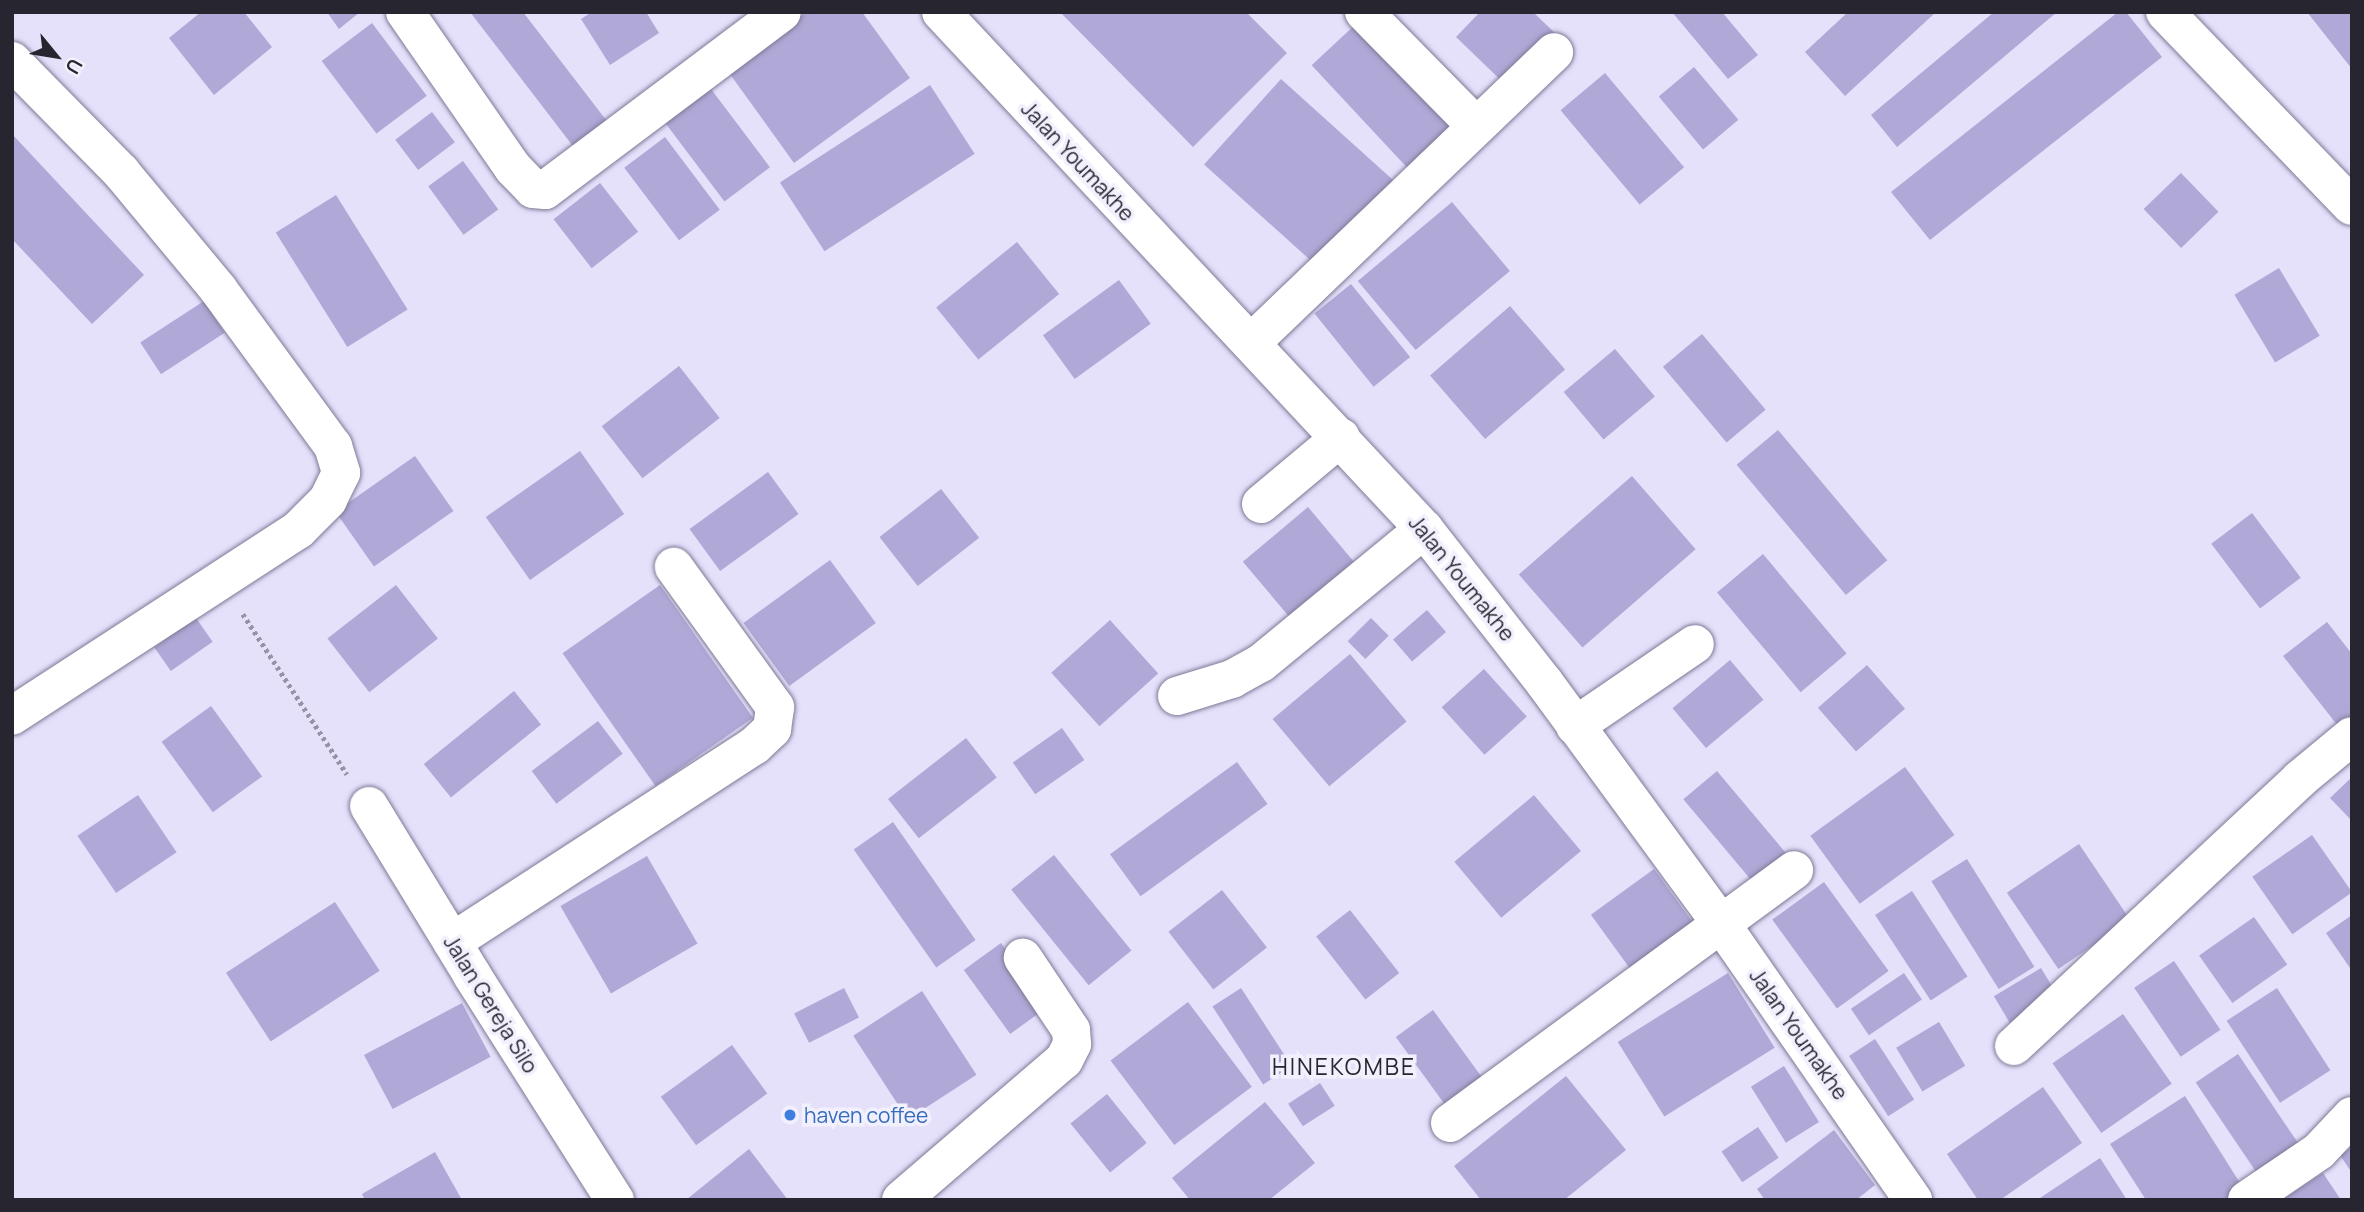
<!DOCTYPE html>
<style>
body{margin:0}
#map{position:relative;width:2364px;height:1212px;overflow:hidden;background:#e5e1fb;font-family:Manrope,sans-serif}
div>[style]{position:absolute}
.building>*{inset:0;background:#b0a8d6;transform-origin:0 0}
.path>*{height:4.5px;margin-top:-2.25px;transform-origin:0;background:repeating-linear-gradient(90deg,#9693a6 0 3.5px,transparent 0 7px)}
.roads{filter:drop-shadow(0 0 2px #7e7996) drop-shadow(0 0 2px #7e7996)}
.minor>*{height:38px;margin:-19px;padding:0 19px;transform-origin:19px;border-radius:19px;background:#fff}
.dots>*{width:19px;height:19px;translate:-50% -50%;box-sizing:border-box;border:4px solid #f2f0fd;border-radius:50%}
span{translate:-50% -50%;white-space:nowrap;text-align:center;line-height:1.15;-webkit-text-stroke:7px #f2f0fd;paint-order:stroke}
.street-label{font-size:21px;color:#272530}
.shop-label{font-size:21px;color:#366cbe}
.left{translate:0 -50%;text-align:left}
.neighbourhood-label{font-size:23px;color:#272530;letter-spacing:2px}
.frame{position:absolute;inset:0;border:14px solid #272530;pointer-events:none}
.north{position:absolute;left:21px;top:21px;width:70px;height:70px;-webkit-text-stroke:5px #f2f0fd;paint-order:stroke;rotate:120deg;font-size:19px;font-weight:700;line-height:28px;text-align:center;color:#272530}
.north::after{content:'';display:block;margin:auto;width:24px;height:32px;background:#272530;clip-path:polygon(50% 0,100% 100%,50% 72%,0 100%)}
</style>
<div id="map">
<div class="building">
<div style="clip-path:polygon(201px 12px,244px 12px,272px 47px,214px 95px,169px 38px)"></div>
<div style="clip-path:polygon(327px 12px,360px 12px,339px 29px)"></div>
<div style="clip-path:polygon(470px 12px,523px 12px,613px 129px,579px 154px)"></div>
<div style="clip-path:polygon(592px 12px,646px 12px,659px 33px,610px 65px,581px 19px)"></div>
<div style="clip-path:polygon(806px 12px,862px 12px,910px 78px,794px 163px,727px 70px)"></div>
<div style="clip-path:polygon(1060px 12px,1246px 12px,1287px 53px,1193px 147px)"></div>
<div style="clip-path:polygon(1480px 12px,1533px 12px,1559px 37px,1510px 89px,1456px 37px)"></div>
<div style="clip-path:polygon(1672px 12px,1722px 12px,1758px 55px,1728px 79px)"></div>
<div style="clip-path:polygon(1848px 12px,1936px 12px,1845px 96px,1805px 52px)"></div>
<div style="clip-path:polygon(1994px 12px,2057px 12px,1897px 147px,1871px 115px)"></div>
<div style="clip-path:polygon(2118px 12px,2126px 12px,2162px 57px,1930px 240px,1891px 192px)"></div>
<div style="clip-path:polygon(2307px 12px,2352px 12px,2352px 69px)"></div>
<div style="left:372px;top:23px;width:91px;height:63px;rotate:53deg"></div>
<div style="left:1357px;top:23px;width:148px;height:62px;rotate:47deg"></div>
<div style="left:1694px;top:67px;width:69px;height:46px;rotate:50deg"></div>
<div style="left:1605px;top:73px;width:123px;height:58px;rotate:50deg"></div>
<div style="left:1281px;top:79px;width:156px;height:115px;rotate:42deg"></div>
<div style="left:930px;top:85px;width:82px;height:179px;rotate:57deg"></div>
<div style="left:711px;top:89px;width:98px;height:57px;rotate:53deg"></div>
<div style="left:432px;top:112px;width:38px;height:46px;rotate:53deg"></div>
<div style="clip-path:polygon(12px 134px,144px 275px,92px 324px,12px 239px)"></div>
<div style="left:665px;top:137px;width:91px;height:51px;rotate:53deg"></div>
<div style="left:463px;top:161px;width:60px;height:43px;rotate:54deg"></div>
<div style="left:2181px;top:173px;width:54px;height:52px;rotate:46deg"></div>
<div style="left:600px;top:183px;width:62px;height:59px;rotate:52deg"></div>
<div style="left:336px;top:195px;width:135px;height:71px;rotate:58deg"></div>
<div style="left:1452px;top:202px;width:90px;height:123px;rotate:50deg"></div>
<div style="left:1017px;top:242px;width:67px;height:104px;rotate:51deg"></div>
<div style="left:2279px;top:268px;width:79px;height:52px;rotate:59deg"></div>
<div style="left:1119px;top:280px;width:54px;height:94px;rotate:54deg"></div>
<div style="left:1351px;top:284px;width:94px;height:47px;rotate:51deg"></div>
<div style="left:204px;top:301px;width:38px;height:76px;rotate:57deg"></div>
<div style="left:1510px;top:306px;width:84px;height:106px;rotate:49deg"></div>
<div style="left:1702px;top:334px;width:99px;height:51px;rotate:50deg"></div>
<div style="left:1615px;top:349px;width:62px;height:67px;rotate:50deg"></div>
<div style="left:679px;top:366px;width:66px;height:98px;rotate:52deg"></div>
<div style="left:1778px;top:430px;width:170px;height:54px;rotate:50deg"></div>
<div style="left:580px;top:451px;width:77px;height:115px;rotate:55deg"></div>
<div style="left:415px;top:456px;width:67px;height:97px;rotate:55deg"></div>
<div style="left:768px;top:472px;width:52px;height:97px;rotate:54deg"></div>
<div style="left:1632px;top:476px;width:97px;height:150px;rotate:49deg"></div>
<div style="left:941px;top:489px;width:62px;height:78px;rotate:52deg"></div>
<div style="left:1308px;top:507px;width:71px;height:85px;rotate:50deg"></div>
<div style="left:2252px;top:513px;width:81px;height:51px;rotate:53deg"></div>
<div style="left:1763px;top:554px;width:130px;height:60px;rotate:50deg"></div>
<div style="left:830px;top:560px;width:78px;height:107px;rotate:54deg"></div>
<div style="left:396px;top:585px;width:68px;height:87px;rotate:52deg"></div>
<div style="left:660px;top:585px;width:162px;height:119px;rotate:55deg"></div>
<div style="left:1427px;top:610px;width:29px;height:45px;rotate:49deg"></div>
<div style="left:196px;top:618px;width:29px;height:51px;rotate:55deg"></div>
<div style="left:1371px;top:618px;width:25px;height:33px;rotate:45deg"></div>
<div style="left:1110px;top:620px;width:72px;height:79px;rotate:48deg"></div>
<div style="clip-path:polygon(2327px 622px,2352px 654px,2352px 716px,2338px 726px,2283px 656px)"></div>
<div style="left:1350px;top:654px;width:88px;height:101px;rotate:50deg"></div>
<div style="left:1730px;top:660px;width:52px;height:75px;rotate:50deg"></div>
<div style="left:1867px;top:665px;width:58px;height:65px;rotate:49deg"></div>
<div style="left:1484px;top:669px;width:64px;height:57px;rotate:48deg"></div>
<div style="left:514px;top:691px;width:43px;height:116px;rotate:51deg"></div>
<div style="left:211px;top:706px;width:87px;height:61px;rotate:54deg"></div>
<div style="left:598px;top:721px;width:41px;height:83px;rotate:53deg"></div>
<div style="left:1062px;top:728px;width:39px;height:60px;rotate:55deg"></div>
<div style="left:966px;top:738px;width:50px;height:99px;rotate:52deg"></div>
<div style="left:1237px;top:762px;width:52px;height:157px;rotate:54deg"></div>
<div style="left:1905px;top:767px;width:84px;height:117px;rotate:54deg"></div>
<div style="left:1717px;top:771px;width:113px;height:44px;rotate:50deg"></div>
<div style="clip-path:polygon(2352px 777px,2352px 821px,2330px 798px)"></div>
<div style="left:138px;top:795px;width:69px;height:73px;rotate:56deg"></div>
<div style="left:1534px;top:795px;width:73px;height:104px;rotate:50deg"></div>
<div style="left:893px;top:822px;width:144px;height:48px;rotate:55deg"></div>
<div style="left:2312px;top:835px;width:70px;height:73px;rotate:55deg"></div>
<div style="left:2079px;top:844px;width:92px;height:87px;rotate:56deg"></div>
<div style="left:1054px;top:855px;width:123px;height:55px;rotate:51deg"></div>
<div style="left:647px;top:856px;width:101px;height:100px;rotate:60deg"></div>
<div style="left:1967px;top:859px;width:127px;height:42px;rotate:58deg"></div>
<div style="left:1654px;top:869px;width:67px;height:78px;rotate:54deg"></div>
<div style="left:1824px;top:882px;width:110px;height:64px;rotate:54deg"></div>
<div style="left:1222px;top:890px;width:73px;height:68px;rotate:52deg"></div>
<div style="left:1912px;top:891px;width:102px;height:44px;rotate:57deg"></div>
<div style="left:335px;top:902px;width:82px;height:130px;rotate:57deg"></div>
<div style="left:1350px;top:910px;width:80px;height:43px;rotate:52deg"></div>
<div style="clip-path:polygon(2352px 915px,2352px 971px,2326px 933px)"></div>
<div style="left:2254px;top:917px;width:58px;height:67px;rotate:55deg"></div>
<div style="left:1001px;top:943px;width:79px;height:46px;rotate:54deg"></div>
<div style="left:2174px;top:961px;width:83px;height:48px;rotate:56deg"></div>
<div style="left:2041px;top:968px;width:31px;height:55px;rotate:59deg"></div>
<div style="left:1728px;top:973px;width:88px;height:130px;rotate:58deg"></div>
<div style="left:1904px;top:973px;width:32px;height:64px;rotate:56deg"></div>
<div style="left:844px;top:988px;width:33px;height:56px;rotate:63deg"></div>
<div style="left:1241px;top:988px;width:93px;height:34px;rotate:57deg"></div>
<div style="left:2277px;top:988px;width:98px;height:60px;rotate:57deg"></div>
<div style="left:922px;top:991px;width:100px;height:82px;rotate:57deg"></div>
<div style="left:1188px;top:1002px;width:106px;height:97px;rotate:53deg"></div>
<div style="left:462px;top:1003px;width:61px;height:111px;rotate:62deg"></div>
<div style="left:1433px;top:1010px;width:89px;height:46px;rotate:54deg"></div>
<div style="left:2123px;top:1014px;width:85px;height:86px;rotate:55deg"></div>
<div style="left:1939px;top:1022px;width:51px;height:50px;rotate:59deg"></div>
<div style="left:1875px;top:1039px;width:72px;height:31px;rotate:57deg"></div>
<div style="left:732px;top:1045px;width:60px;height:88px;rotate:54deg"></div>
<div style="left:2238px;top:1054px;width:112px;height:51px;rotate:56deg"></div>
<div style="left:1784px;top:1066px;width:66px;height:39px;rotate:58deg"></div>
<div style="clip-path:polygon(1566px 1076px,1626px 1150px,1564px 1200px,1481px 1200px,1454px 1166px)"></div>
<div style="left:1320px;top:1083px;width:27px;height:38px;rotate:57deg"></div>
<div style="clip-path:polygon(2043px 1087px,2082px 1143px,2000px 1200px,1978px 1200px,1947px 1154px)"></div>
<div style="left:1107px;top:1094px;width:63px;height:47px;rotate:51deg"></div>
<div style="clip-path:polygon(2185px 1096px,2247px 1194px,2238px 1200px,2146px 1200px,2110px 1144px)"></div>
<div style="clip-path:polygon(1265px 1102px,1315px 1163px,1269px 1200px,1190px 1200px,1172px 1178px)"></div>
<div style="left:1758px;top:1127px;width:37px;height:44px;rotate:56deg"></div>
<div style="clip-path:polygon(1834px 1130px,1875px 1185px,1856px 1200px,1765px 1200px,1757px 1189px)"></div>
<div style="clip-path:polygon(2352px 1147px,2352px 1173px,2340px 1155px)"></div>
<div style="clip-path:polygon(749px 1149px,788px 1200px,686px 1200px)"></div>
<div style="clip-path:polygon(435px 1152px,462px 1200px,365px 1200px,362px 1194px)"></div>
<div style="clip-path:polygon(2100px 1158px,2127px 1200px,2037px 1200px)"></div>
<div style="clip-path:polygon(2323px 1173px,2341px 1200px,2282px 1200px)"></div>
</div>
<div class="path">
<div style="left:243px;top:614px;width:191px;rotate:57deg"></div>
</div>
<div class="roads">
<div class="minor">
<div style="left:405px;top:12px;width:190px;rotate:55.3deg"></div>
<div style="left:513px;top:168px;width:29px;rotate:46deg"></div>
<div style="left:533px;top:189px;width:12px;rotate:5deg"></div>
<div style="left:545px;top:190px;width:296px;rotate:-36.9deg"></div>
<div style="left:941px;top:12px;width:708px;rotate:46.95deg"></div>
<div style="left:1424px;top:529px;width:194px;rotate:51.9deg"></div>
<div style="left:1544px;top:682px;width:301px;rotate:53.8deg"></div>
<div style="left:1722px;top:925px;width:335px;rotate:55.2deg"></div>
<div style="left:1364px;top:12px;width:160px;rotate:45.5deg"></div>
<div style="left:2165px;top:12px;width:269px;rotate:46.1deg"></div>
<div style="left:12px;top:61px;width:156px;rotate:45.5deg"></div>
<div style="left:121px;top:172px;width:152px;rotate:50.3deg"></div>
<div style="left:218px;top:289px;width:195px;rotate:53.8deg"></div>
<div style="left:333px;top:446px;width:28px;rotate:73deg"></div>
<div style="left:341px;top:473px;width:30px;rotate:116deg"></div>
<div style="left:328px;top:500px;width:42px;rotate:135deg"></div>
<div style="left:298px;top:530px;width:341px;rotate:147deg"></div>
<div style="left:1251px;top:343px;width:420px;rotate:-43.8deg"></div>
<div style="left:1261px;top:504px;width:104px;rotate:-39.9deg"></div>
<div style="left:1177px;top:696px;width:58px;rotate:-17.2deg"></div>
<div style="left:1232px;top:679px;width:33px;rotate:-29deg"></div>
<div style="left:1261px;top:663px;width:211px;rotate:-39.4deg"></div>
<div style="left:1575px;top:726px;width:145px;rotate:-34.3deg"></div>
<div style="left:369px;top:806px;width:198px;rotate:58.6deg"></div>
<div style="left:472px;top:975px;width:267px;rotate:57.6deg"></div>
<div style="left:452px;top:942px;width:360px;rotate:-33deg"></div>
<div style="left:754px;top:746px;width:25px;rotate:-43deg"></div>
<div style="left:772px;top:729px;width:22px;rotate:-82deg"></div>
<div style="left:775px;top:707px;width:173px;rotate:-125.8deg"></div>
<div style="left:2014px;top:1046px;width:391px;rotate:-43deg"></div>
<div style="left:2300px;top:779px;width:67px;rotate:-39.6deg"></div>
<div style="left:1450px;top:1123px;width:427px;rotate:-36.3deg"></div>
<div style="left:901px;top:1200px;width:215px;rotate:-40.7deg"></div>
<div style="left:1064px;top:1060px;width:18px;rotate:-63deg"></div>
<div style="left:1072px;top:1044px;width:14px;rotate:-94deg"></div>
<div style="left:1071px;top:1030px;width:87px;rotate:-123.7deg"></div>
<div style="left:2247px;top:1200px;width:87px;rotate:-34.2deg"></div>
<div style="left:2319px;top:1151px;width:48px;rotate:-46.7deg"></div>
</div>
</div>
<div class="dots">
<div style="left:790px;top:1115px;background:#3f7fe0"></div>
</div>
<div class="street-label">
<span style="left:1078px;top:161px;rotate:47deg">Jalan Youmakhe</span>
<span style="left:1462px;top:578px;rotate:51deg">Jalan Youmakhe</span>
<span style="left:491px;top:1004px;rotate:58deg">Jalan Gereja Silo</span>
<span style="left:1799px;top:1034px;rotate:55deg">Jalan Youmakhe</span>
</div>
<div class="shop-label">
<span class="left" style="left:804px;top:1115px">haven coffee</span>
</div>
<div class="neighbourhood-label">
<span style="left:1344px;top:1066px">HINEKOMBE</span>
</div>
<div class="frame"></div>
<div class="north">U</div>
</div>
